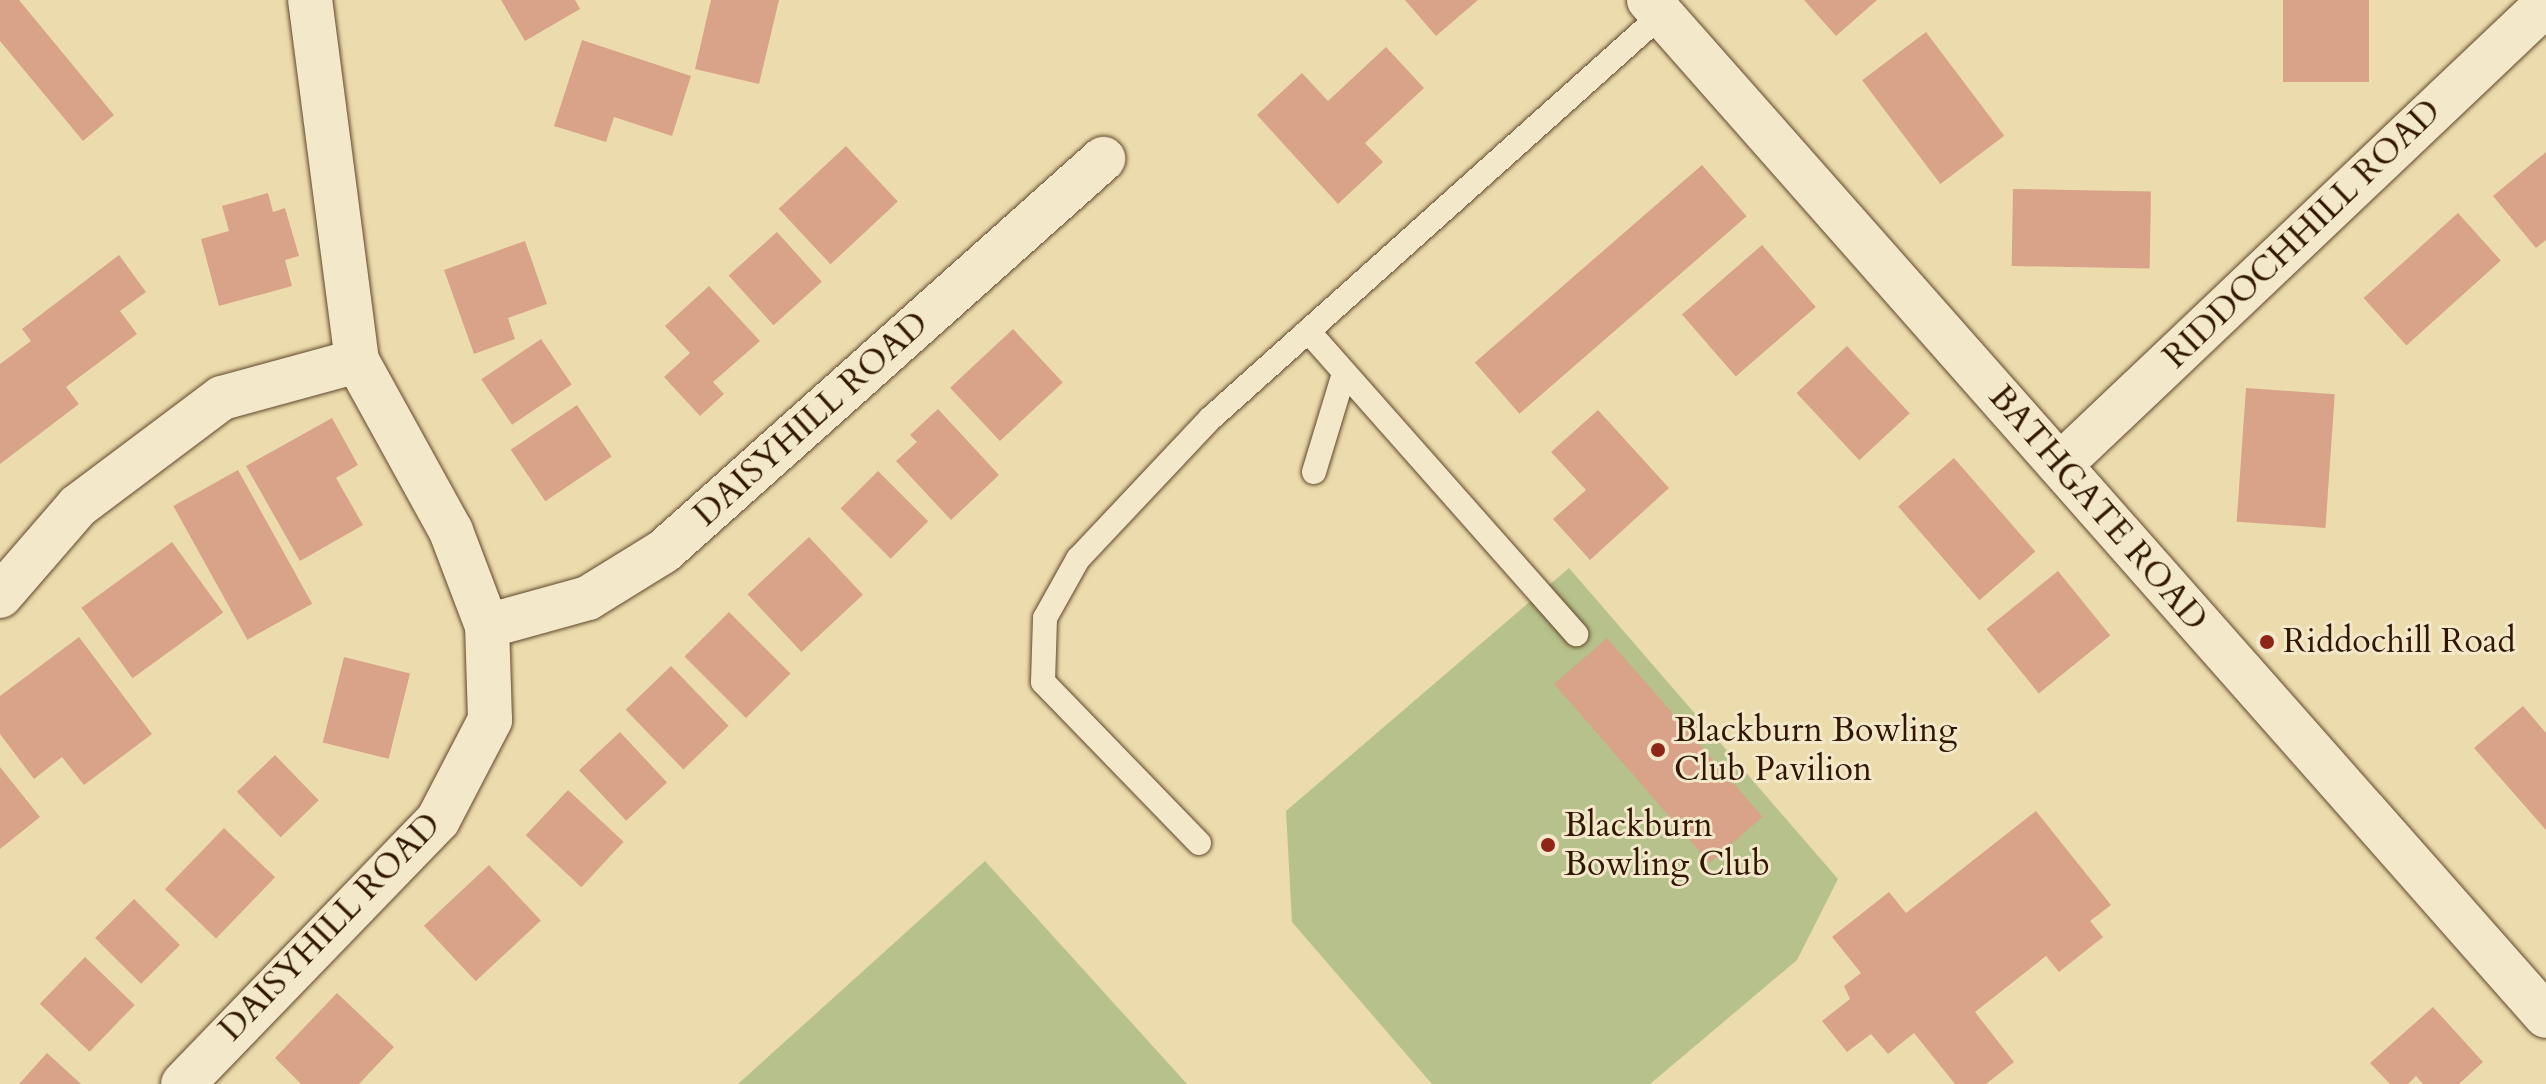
<!DOCTYPE html>
<style>
body{margin:0}
#map{position:relative;width:2546px;height:1084px;overflow:hidden;background:#ecdcad;font-family:Cardo,serif}
div>[style]{position:absolute}
.green>*{inset:0;background:#b6c18b}
.building>*{inset:0;background:#d8a388;transform-origin:0 0}
.roads{filter:drop-shadow(0 0 2px #60482c) drop-shadow(0 0 2px #60482c)}
.lane>*{height:24px;margin:-12px;padding:0 12px;transform-origin:12px;border-radius:12px;background:#f3e8ca}
.street>*{height:44px;margin:-22px;padding:0 22px;transform-origin:22px;border-radius:22px;background:#f3e8ca}
.secondary>*{height:44px;margin:-22px;padding:0 22px;transform-origin:22px;border-radius:22px;background:#f3e8ca}
.dots>*{width:22px;height:22px;translate:-50% -50%;box-sizing:border-box;border:4px solid #f3e8ca;border-radius:50%}
span{translate:-50% -50%;white-space:nowrap;text-align:center;line-height:1.15;-webkit-text-stroke:6px #f3e8ca;paint-order:stroke}
.street-label{font-size:34px;color:#311701}
.poi-label{font-size:34px;color:#311701}
.left{translate:0 -50%;text-align:left}
</style>
<div id="map">
<div class="green">
<div style="clip-path:polygon(1569px 568px,1838px 879px,1797px 960px,1650px 1084px,1432px 1084px,1292px 922px,1286px 811px)"></div>
<div style="clip-path:polygon(985px 861px,1187px 1084px,738px 1084px)"></div>
</div>
<div class="building">
<div style="clip-path:polygon(0 0,19px 0,114px 115px,83px 141px,0 41px)"></div>
<div style="clip-path:polygon(501px 0,575px 0,580px 9px,525px 41px)"></div>
<div style="clip-path:polygon(711px 0,779px 0,759px 84px,695px 69px)"></div>
<div style="clip-path:polygon(1405px 0,1478px 0,1436px 36px)"></div>
<div style="clip-path:polygon(1804px 0,1877px 0,1836px 36px)"></div>
<div style="left:2283px;top:0;width:86px;height:82px"></div>
<div style="left:1926px;top:32px;width:130px;height:80px;rotate:53deg"></div>
<div style="clip-path:polygon(582px 40px,691px 76px,672px 136px,614px 117px,606px 142px,554px 126px)"></div>
<div style="clip-path:polygon(1386px 47px,1424px 88px,1365px 143px,1383px 162px,1338px 204px,1257px 115px,1302px 73px,1328px 101px)"></div>
<div style="left:846px;top:146px;width:76px;height:92px;rotate:47deg"></div>
<div style="clip-path:polygon(2546px 152px,2546px 240px,2536px 248px,2493px 196px)"></div>
<div style="left:1702px;top:165px;width:68px;height:301px;rotate:49deg"></div>
<div style="left:2013px;top:189px;width:138px;height:77px;rotate:1deg"></div>
<div style="clip-path:polygon(268px 193px,273px 212px,285px 208px,299px 256px,285px 260px,292px 286px,219px 306px,201px 239px,229px 231px,222px 206px)"></div>
<div style="left:2458px;top:213px;width:64px;height:127px;rotate:48deg"></div>
<div style="left:777px;top:232px;width:67px;height:65px;rotate:48deg"></div>
<div style="clip-path:polygon(525px 241px,547px 304px,508px 318px,515px 339px,474px 354px,444px 270px)"></div>
<div style="left:1762px;top:245px;width:82px;height:106px;rotate:49deg"></div>
<div style="clip-path:polygon(119px 255px,146px 292px,120px 311px,137px 334px,66px 387px,79px 404px,0 464px,0 364px,31px 341px,22px 329px)"></div>
<div style="clip-path:polygon(709px 286px,760px 341px,713px 382px,724px 394px,700px 416px,664px 377px,690px 353px,665px 326px)"></div>
<div style="left:1013px;top:329px;width:73px;height:86px;rotate:47deg"></div>
<div style="left:541px;top:339px;width:55px;height:72px;rotate:56deg"></div>
<div style="left:1847px;top:346px;width:92px;height:69px;rotate:47deg"></div>
<div style="left:2246px;top:388px;width:89px;height:134px;rotate:4deg"></div>
<div style="left:577px;top:405px;width:62px;height:80px;rotate:56deg"></div>
<div style="clip-path:polygon(938px 409px,999px 475px,951px 520px,896px 461px,917px 442px,910px 435px)"></div>
<div style="clip-path:polygon(1598px 410px,1669px 488px,1590px 560px,1553px 519px,1586px 490px,1551px 452px)"></div>
<div style="clip-path:polygon(332px 418px,358px 465px,336px 478px,363px 525px,300px 561px,246px 466px)"></div>
<div style="left:1954px;top:458px;width:124px;height:74px;rotate:49deg"></div>
<div style="left:238px;top:470px;width:153px;height:74px;rotate:61deg"></div>
<div style="left:878px;top:471px;width:71px;height:53px;rotate:45deg"></div>
<div style="left:809px;top:537px;width:79px;height:84px;rotate:47deg"></div>
<div style="left:172px;top:542px;width:87px;height:112px;rotate:54deg"></div>
<div style="left:2058px;top:571px;width:83px;height:92px;rotate:51deg"></div>
<div style="left:729px;top:612px;width:87px;height:63px;rotate:45deg"></div>
<div style="clip-path:polygon(79px 637px,152px 734px,84px 785px,62px 757px,34px 779px,0 734px,0 696px)"></div>
<div style="left:1607px;top:638px;width:237px;height:70px;rotate:49deg"></div>
<div style="left:344px;top:657px;width:68px;height:88px;rotate:14deg"></div>
<div style="left:671px;top:666px;width:83px;height:63px;rotate:46deg"></div>
<div style="clip-path:polygon(2523px 706px,2546px 733px,2546px 830px,2474px 748px)"></div>
<div style="left:620px;top:732px;width:69px;height:56px;rotate:47deg"></div>
<div style="left:275px;top:755px;width:63px;height:53px;rotate:46deg"></div>
<div style="clip-path:polygon(0 767px,40px 817px,0 849px)"></div>
<div style="left:568px;top:790px;width:76px;height:62px;rotate:43deg"></div>
<div style="clip-path:polygon(2036px 811px,2111px 905px,2090px 921px,2103px 937px,2059px 972px,2046px 956px,1975px 1012px,2014px 1062px,1986px 1084px,1955px 1084px,1914px 1033px,1888px 1054px,1871px 1034px,1847px 1052px,1822px 1021px,1850px 999px,1844px 986px,1861px 973px,1832px 937px,1889px 892px,1906px 913px)"></div>
<div style="left:224px;top:828px;width:71px;height:85px;rotate:44deg"></div>
<div style="left:489px;top:865px;width:76px;height:89px;rotate:47deg"></div>
<div style="left:134px;top:899px;width:65px;height:55px;rotate:45deg"></div>
<div style="left:85px;top:957px;width:69px;height:65px;rotate:44deg"></div>
<div style="clip-path:polygon(337px 993px,394px 1047px,359px 1084px,301px 1084px,275px 1058px)"></div>
<div style="clip-path:polygon(2433px 1007px,2483px 1062px,2459px 1084px,2423px 1084px,2416px 1076px,2408px 1084px,2390px 1084px,2370px 1063px)"></div>
<div style="clip-path:polygon(47px 1053px,81px 1084px,19px 1084px)"></div>
</div>
<div class="roads">
<div class="lane">
<div style="left:1308px;top:331px;width:405px;rotate:48.5deg"></div>
<div style="left:1314px;top:472px;width:103px;rotate:-73.1deg"></div>
<div style="left:1199px;top:843px;width:224px;rotate:-134.1deg"></div>
<div style="left:1043px;top:682px;width:64px;rotate:-88.2deg"></div>
<div style="left:1045px;top:618px;width:68px;rotate:-60.8deg"></div>
<div style="left:1078px;top:559px;width:194px;rotate:-46.7deg"></div>
<div style="left:1211px;top:418px;width:605px;rotate:-41.85deg"></div>
</div>
<div class="street">
<div style="left:2060px;top:465px;width:670px;rotate:-43.49deg"></div>
<div style="left:0;top:596px;width:119px;rotate:-49.1deg"></div>
<div style="left:78px;top:506px;width:180px;rotate:-36.9deg"></div>
<div style="left:222px;top:398px;width:140px;rotate:-15.3deg"></div>
<div style="left:487px;top:626px;width:105px;rotate:-15.5deg"></div>
<div style="left:588px;top:598px;width:89px;rotate:-31.7deg"></div>
<div style="left:664px;top:551px;width:589px;rotate:-41.76deg"></div>
<div style="left:183px;top:1084px;width:367px;rotate:-46deg"></div>
<div style="left:438px;top:820px;width:113px;rotate:-62.5deg"></div>
<div style="left:490px;top:720px;width:94px;rotate:-91.8deg"></div>
<div style="left:487px;top:626px;width:102px;rotate:-110.8deg"></div>
<div style="left:451px;top:531px;width:194px;rotate:-118.9deg"></div>
<div style="left:357px;top:361px;width:364px;rotate:-97.4deg"></div>
</div>
<div class="secondary">
<div style="left:1649px;top:0;width:1355px;rotate:48.56deg"></div>
</div>
</div>
<div class="dots">
<div style="left:2267px;top:642px;background:#8f2418"></div>
<div style="left:1658px;top:750px;background:#8f2418"></div>
<div style="left:1548px;top:845px;background:#8f2418"></div>
</div>
<div class="street-label">
<span style="left:2302px;top:234px;rotate:-44deg">RIDDOCHHILL ROAD</span>
<span style="left:811px;top:419px;rotate:-42deg">DAISYHILL ROAD</span>
<span style="left:2098px;top:508px;rotate:49deg">BATHGATE ROAD</span>
<span style="left:330px;top:927px;rotate:-46deg">DAISYHILL ROAD</span>
</div>
<div class="poi-label">
<span class="left" style="left:2283px;top:642px">Riddochill Road</span>
<span class="left" style="left:1674px;top:750px">Blackburn Bowling<br>Club Pavilion</span>
<span class="left" style="left:1564px;top:845px">Blackburn<br>Bowling Club</span>
</div>
</div>
